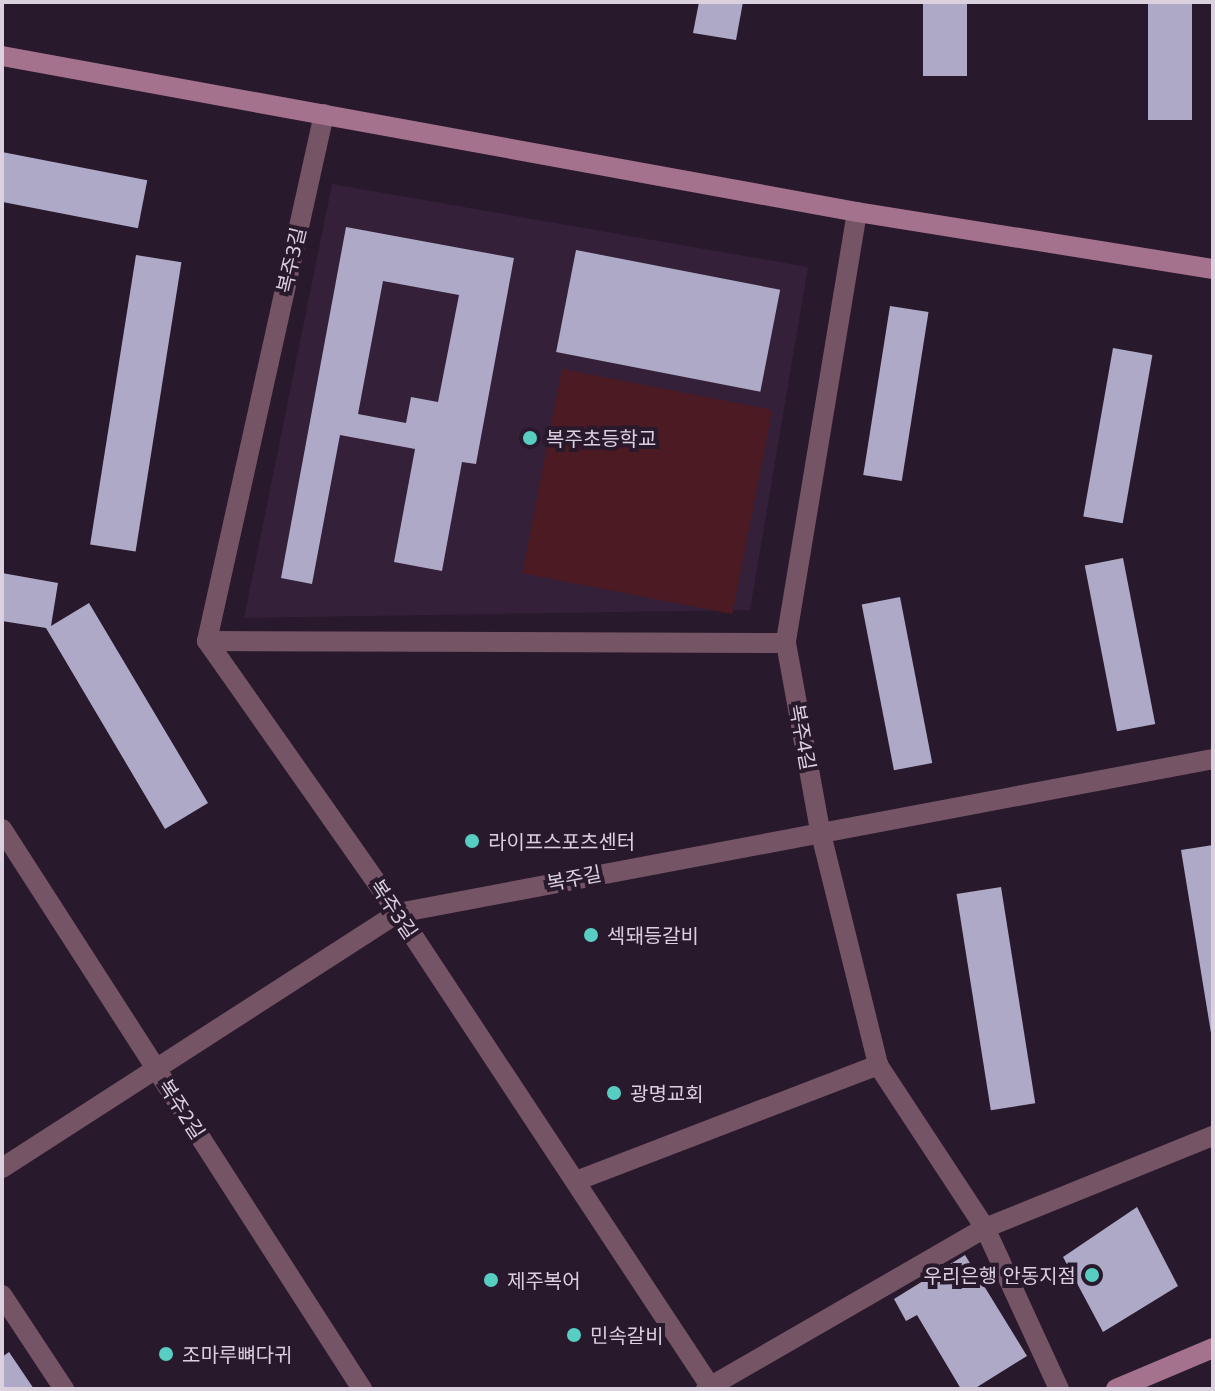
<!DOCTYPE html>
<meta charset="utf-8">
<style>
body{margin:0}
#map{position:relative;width:1215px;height:1391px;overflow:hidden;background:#29192d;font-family:"Noto Sans","Noto Sans KR",sans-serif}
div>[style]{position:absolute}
.built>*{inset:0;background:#342039}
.green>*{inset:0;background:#4c1a22;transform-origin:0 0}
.building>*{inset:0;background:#aea9c7;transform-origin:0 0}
.street>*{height:20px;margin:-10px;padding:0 10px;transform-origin:10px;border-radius:10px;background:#755565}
.secondary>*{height:20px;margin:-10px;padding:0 10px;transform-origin:10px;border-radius:10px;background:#a5728d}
.dots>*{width:22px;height:22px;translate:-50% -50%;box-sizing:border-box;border:4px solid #29192d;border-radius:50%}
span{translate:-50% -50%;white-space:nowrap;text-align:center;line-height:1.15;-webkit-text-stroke:8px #29192d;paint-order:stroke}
.street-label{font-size:20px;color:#dbd0de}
.poi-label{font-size:20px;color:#dbd0de}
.left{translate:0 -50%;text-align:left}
.right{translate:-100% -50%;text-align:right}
.frame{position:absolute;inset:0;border:4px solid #dbd0de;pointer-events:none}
</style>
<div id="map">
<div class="built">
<div style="clip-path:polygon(332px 184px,808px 267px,750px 610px,244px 618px)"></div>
</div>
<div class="green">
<div style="left:562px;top:369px;width:214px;height:208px;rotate:11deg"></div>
</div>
<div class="building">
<div style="clip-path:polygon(699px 2px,743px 2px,736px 40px,693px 33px)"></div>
<div style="left:923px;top:2px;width:44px;height:74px"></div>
<div style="left:1148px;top:2px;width:44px;height:118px"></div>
<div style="left:2px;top:152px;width:148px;height:49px;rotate:11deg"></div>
<div style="clip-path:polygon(evenodd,346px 227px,514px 258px,476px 464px,462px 462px,442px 571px,394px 562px,415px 449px,340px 435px,312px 584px,281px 578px,346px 227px,383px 281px,459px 295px,438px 402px,411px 397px,406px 423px,358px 414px,383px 281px)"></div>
<div style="left:576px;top:250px;width:208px;height:104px;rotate:11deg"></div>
<div style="left:136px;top:255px;width:46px;height:293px;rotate:9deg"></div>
<div style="left:890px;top:306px;width:39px;height:171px;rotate:9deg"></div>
<div style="left:1113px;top:348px;width:40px;height:171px;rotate:10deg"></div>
<div style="left:1123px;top:558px;width:169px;height:39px;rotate:79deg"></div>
<div style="clip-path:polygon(2px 573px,58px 583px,51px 626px,89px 603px,208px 803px,165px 829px,46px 628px,2px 621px)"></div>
<div style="left:900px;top:597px;width:169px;height:39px;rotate:79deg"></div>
<div style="clip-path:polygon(1213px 845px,1213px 1033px,1211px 1033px,1181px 850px)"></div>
<div style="left:1001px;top:887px;width:219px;height:45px;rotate:81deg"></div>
<div style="clip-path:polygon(1137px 1207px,1178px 1286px,1103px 1332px,1063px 1257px)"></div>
<div style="clip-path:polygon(965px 1255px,1027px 1356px,974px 1389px,961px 1389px,917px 1315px,906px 1321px,894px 1299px)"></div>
<div style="clip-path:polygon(9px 1352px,34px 1389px,2px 1389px,2px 1357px)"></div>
</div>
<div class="street">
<div style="left:324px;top:114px;width:540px;rotate:102.52deg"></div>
<div style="left:207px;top:641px;width:332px;rotate:54.9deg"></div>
<div style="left:398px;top:913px;width:567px;rotate:56.59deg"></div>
<div style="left:857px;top:212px;width:437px;rotate:99.4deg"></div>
<div style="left:786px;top:643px;width:190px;rotate:79.7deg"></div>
<div style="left:820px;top:830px;width:242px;rotate:76.1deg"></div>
<div style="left:878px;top:1065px;width:195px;rotate:56.7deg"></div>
<div style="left:985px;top:1228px;width:177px;rotate:65.3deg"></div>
<div style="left:207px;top:641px;width:579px;rotate:0.2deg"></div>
<div style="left:2px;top:829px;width:666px;rotate:57.26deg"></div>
<div style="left:2px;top:1168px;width:471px;rotate:-32.8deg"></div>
<div style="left:398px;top:913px;width:829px;rotate:-10.7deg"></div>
<div style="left:576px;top:1181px;width:324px;rotate:-21deg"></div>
<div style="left:2px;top:1295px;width:113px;rotate:56.6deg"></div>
<div style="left:706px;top:1389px;width:322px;rotate:-30deg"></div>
<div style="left:985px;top:1228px;width:246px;rotate:-22deg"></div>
</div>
<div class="secondary">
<div style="left:2px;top:56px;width:869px;rotate:10.34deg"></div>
<div style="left:857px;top:212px;width:361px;rotate:9.1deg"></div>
<div style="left:1116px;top:1389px;width:105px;rotate:-22.9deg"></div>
</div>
<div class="dots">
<div style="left:530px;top:438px;background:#57cec1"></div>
<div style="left:472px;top:841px;background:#57cec1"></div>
<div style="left:591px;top:935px;background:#57cec1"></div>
<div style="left:614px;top:1093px;background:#57cec1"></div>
<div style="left:1092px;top:1275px;background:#57cec1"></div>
<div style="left:491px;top:1280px;background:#57cec1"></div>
<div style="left:574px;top:1335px;background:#57cec1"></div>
<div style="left:166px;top:1354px;background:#57cec1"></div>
</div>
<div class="street-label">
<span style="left:291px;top:260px;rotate:-77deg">복주3길</span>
<span style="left:803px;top:737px;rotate:80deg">복주4길</span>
<span style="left:574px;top:878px;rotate:-11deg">복주길</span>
<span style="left:394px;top:909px;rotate:56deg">복주3길</span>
<span style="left:182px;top:1109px;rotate:57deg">복주2길</span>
</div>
<div class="poi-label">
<span class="left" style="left:546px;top:438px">복주초등학교</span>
<span class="left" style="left:488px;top:841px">라이프스포츠센터</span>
<span class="left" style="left:607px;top:935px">섹돼등갈비</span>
<span class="left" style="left:630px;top:1093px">광명교회</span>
<span class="right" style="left:1076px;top:1275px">우리은행 안동지점</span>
<span class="left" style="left:507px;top:1280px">제주복어</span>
<span class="left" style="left:590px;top:1335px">민속갈비</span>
<span class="left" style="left:182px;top:1354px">조마루뼈다귀</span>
</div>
<div class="frame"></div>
</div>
